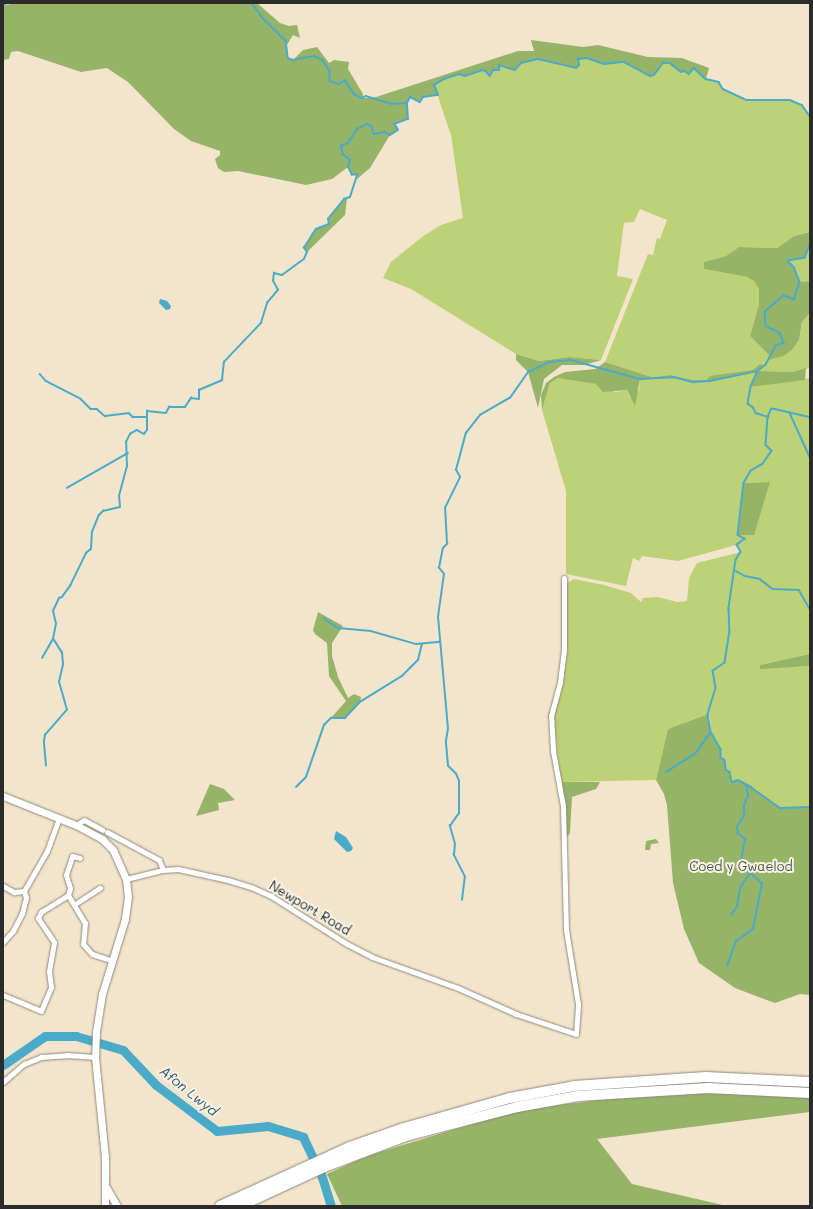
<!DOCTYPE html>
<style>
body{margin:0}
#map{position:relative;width:813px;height:1209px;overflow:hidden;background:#f3e5cc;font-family:Mali,sans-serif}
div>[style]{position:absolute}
.green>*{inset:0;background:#bdd276}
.forest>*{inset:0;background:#96b467}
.water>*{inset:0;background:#4aabc9}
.stream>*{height:1.5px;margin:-0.75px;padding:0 0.75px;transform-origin:0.75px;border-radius:0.75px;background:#4aabc9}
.river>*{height:9px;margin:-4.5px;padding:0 4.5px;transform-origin:4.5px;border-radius:4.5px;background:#4aabc9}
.roads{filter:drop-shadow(0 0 1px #8f887c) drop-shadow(0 0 1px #8f887c)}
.street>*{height:5px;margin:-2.5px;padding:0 2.5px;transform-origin:2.5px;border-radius:2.5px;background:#fff}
.secondary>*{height:7px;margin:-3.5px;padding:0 3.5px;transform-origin:3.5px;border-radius:3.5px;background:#fff}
.highway>*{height:10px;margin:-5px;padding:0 5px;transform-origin:5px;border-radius:5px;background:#fff}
span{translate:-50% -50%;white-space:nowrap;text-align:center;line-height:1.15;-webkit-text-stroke:4px #f7f3e8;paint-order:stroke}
.park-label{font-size:13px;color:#50553e}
.street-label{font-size:13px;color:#2b2b2b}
.water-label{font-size:14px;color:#365862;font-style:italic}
.frame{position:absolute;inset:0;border:4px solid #2b2b2b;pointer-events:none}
</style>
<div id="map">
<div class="green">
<div style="clip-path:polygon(evenodd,587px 58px,604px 64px,624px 62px,650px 76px,654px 74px,663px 63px,670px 63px,681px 72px,694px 68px,706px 79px,719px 82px,723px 89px,747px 100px,790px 100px,802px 105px,810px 116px,810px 232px,794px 236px,777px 248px,739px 247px,726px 256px,704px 262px,704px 269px,747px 277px,754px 281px,759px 289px,759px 304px,750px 336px,770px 356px,769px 359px,792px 350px,799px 340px,802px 322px,810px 313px,810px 368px,793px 372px,758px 371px,751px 387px,810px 378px,810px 654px,760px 665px,760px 668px,810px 666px,810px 807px,780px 808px,751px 787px,732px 782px,730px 772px,726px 770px,725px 760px,721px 758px,721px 749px,711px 732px,710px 718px,708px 714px,668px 729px,656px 780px,561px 782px,553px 715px,567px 643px,566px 584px,574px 579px,604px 585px,631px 593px,641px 602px,643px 598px,658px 597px,677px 602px,687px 601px,689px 578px,697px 563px,741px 552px,736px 545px,678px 561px,642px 556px,639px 561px,633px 558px,626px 586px,566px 574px,566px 491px,542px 410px,550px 383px,558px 378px,568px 379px,596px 384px,616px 392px,627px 390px,630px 398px,639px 390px,640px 379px,673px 377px,693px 382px,710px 381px,753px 370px,706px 380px,693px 380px,671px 375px,652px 377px,605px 362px,648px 254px,653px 255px,657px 238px,660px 239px,667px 220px,640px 209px,634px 222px,624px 223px,617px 276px,633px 279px,601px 360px,569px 357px,539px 361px,516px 354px,411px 289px,383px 278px,391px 262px,422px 237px,441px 225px,463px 218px,451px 135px,434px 85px,444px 79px,459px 74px,465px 76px,482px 70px,493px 70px,499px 65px,518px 65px,530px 59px,548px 60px,576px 68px,578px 59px,587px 58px,770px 482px,738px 535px,744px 483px,770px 482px)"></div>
<div style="clip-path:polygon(810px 246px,810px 281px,800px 282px,794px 267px,788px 261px,805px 258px)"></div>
</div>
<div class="forest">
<div style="clip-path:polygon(15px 3px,257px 3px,280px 23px,289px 26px,297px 25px,300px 38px,293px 35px,287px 45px,288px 58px,293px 60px,303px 50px,317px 47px,329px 63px,334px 60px,349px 62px,348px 69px,363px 94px,362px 98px,373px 98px,518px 51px,534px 51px,531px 40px,583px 47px,598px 45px,648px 57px,682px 58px,709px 68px,706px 79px,694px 68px,689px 74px,685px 71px,681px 72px,670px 63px,663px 63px,654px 75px,650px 76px,624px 62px,604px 64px,587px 58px,579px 59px,579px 65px,576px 68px,538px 59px,521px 63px,515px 70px,500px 65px,499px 70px,493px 70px,490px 76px,486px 71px,482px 70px,465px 76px,459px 74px,444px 79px,434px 85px,438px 95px,423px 97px,420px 102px,410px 97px,407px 103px,408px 119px,395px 124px,398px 130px,390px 135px,370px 168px,357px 179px,357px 175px,352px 175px,348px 167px,332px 179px,306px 185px,238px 171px,224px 172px,218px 168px,215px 159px,220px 155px,220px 151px,191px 141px,174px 129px,128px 82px,107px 68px,81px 72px,18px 51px,11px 52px,9px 59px,3px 60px,3px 6px)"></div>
<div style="clip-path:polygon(347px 198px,345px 215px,307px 252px,304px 248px,312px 235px,316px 229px,329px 224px,328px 219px,344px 199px)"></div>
<div style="clip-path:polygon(810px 232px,810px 246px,805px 258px,789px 261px,794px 267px,800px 282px,810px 281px,810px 313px,802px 322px,799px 340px,792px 350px,783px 356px,769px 360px,770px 356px,750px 336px,759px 304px,759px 289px,754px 281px,747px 277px,704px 269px,704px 262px,726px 256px,739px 247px,777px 248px,794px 236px)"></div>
<div style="clip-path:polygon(516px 354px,539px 361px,569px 357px,601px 360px,584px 365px,562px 365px,544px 379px,538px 408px,528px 372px,516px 360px)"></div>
<div style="clip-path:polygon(605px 362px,652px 377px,671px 375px,693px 380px,706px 380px,710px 376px,753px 370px,760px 364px,765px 366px,758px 371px,793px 372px,806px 368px,805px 380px,751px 387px,757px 372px,710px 381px,693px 382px,673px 377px,640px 379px,635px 406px,627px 390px,603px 392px,596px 384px,558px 378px,550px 383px,542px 410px,541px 395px,546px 383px,554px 377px,565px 372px,595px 369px)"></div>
<div style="clip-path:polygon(770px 482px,754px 535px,738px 535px,744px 483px)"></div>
<div style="clip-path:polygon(318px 612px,343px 626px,332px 643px,332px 656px,338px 677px,348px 698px,354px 694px,361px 697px,360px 702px,345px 718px,331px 718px,346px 701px,329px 676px,327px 643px,315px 634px,313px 630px)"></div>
<div style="clip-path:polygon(810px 654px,810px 666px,760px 669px,760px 665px)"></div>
<div style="clip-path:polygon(708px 714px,711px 732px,721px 749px,721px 758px,725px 760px,726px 770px,730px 772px,732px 782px,738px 780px,751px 787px,780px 808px,810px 808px,810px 995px,800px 994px,775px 1003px,735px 988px,699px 963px,684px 929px,673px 883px,667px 805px,664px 794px,656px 780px,668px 729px)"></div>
<div style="clip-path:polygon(561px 782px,600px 782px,596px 789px,572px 797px,570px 833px,567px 837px)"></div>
<div style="clip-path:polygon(210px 784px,224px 789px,235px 800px,218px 803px,219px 810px,196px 816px)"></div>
<div style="clip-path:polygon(656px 839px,659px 843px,651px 844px,650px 850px,645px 850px,646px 841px)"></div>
<div style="clip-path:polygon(757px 1093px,810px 1098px,810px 1112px,597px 1139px,632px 1184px,727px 1206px,342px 1206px,327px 1174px,367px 1156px,518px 1110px,640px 1095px)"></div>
</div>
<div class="water">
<div style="clip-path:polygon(160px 299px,167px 301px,171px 306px,170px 309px,166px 310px,159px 303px)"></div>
<div style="clip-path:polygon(336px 831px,346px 837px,353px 848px,351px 851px,347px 852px,334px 839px)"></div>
</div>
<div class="stream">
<div style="left:252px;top:3px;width:17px;rotate:54deg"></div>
<div style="left:262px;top:17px;width:34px;rotate:45deg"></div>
<div style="left:286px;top:41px;width:17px;rotate:83deg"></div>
<div style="left:288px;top:58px;width:5px;rotate:22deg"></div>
<div style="left:293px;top:60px;width:21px;rotate:-11deg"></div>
<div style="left:314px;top:56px;width:10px;rotate:24deg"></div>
<div style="left:323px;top:60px;width:13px;rotate:58deg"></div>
<div style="left:330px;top:71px;width:10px;rotate:90deg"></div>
<div style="left:330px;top:81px;width:9px;rotate:18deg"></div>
<div style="left:339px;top:84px;width:7px;rotate:-34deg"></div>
<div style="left:345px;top:80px;width:17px;rotate:57deg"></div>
<div style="left:354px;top:94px;width:9px;rotate:27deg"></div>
<div style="left:362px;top:98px;width:4px;rotate:-27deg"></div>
<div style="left:366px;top:96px;width:27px;rotate:17deg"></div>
<div style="left:392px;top:104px;width:15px;rotate:-4deg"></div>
<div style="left:3px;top:5px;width:5px;rotate:-22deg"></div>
<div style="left:810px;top:246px;width:13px;rotate:113deg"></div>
<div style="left:805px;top:258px;width:17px;rotate:170deg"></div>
<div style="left:788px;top:261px;width:8px;rotate:45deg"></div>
<div style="left:794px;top:267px;width:16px;rotate:68deg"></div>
<div style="left:800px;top:282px;width:19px;rotate:108deg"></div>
<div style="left:794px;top:300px;width:11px;rotate:-158deg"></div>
<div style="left:784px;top:296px;width:25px;rotate:140deg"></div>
<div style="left:765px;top:312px;width:14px;rotate:86deg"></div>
<div style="left:766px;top:326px;width:16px;rotate:27deg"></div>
<div style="left:780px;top:333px;width:11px;rotate:68deg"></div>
<div style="left:784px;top:343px;width:9px;rotate:159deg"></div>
<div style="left:776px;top:346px;width:21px;rotate:118deg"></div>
<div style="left:766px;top:365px;width:10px;rotate:143deg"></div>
<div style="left:758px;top:371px;width:17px;rotate:114deg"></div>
<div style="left:751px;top:387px;width:17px;rotate:100deg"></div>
<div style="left:748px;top:404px;width:6px;rotate:31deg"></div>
<div style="left:753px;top:407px;width:7px;rotate:63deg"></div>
<div style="left:756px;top:413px;width:13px;rotate:18deg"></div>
<div style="left:768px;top:417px;width:28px;rotate:94deg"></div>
<div style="left:766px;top:445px;width:8px;rotate:45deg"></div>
<div style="left:772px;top:451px;width:16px;rotate:125deg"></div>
<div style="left:763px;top:464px;width:14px;rotate:150deg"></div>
<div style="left:751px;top:471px;width:14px;rotate:120deg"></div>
<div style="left:744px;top:483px;width:52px;rotate:96.6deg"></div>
<div style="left:738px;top:535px;width:8px;rotate:30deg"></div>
<div style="left:745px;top:539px;width:10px;rotate:143deg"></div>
<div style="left:737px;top:545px;width:8px;rotate:60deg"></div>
<div style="left:741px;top:552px;width:9px;rotate:122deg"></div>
<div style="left:736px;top:560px;width:49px;rotate:98.3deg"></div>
<div style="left:729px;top:608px;width:23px;rotate:88deg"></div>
<div style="left:730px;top:631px;width:32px;rotate:99deg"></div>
<div style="left:725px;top:663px;width:14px;rotate:146deg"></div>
<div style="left:713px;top:671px;width:17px;rotate:80deg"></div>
<div style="left:716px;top:688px;width:27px;rotate:107deg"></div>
<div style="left:708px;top:714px;width:18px;rotate:81deg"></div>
<div style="left:711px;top:732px;width:20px;rotate:60deg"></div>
<div style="left:721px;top:749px;width:9px;rotate:90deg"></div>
<div style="left:721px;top:758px;width:4px;rotate:27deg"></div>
<div style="left:725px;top:760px;width:10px;rotate:84deg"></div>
<div style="left:726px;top:770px;width:4px;rotate:27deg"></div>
<div style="left:730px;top:772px;width:10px;rotate:79deg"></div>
<div style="left:732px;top:782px;width:6px;rotate:-18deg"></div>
<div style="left:738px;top:780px;width:15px;rotate:28deg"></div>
<div style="left:751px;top:787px;width:36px;rotate:36deg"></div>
<div style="left:780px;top:808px;width:30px;rotate:-2deg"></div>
<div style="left:40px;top:374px;width:9px;rotate:49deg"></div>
<div style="left:46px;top:381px;width:39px;rotate:27deg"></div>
<div style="left:81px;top:399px;width:14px;rotate:45deg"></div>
<div style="left:91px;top:409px;width:6px"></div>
<div style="left:97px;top:409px;width:11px;rotate:41deg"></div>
<div style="left:105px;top:416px;width:24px;rotate:-7deg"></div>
<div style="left:129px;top:413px;width:6px;rotate:45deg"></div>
<div style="left:133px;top:417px;width:13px"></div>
<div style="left:790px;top:413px;width:48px;rotate:65.6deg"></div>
<div style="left:768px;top:416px;width:8px;rotate:-67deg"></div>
<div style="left:771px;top:409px;width:4px"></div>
<div style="left:775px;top:409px;width:36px;rotate:13deg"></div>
<div style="left:67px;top:488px;width:70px;rotate:-29.8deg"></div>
<div style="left:736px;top:571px;width:10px;rotate:29deg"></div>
<div style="left:745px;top:576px;width:15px;rotate:11deg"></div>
<div style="left:760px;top:579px;width:16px;rotate:38deg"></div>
<div style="left:773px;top:589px;width:26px;rotate:2deg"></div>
<div style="left:799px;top:590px;width:22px;rotate:60deg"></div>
<div style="left:324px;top:618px;width:17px;rotate:36deg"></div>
<div style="left:338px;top:628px;width:33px;rotate:5deg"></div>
<div style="left:371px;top:631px;width:47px;rotate:16.1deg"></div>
<div style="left:416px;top:644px;width:24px;rotate:-5deg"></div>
<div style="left:42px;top:658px;width:22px;rotate:-60deg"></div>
<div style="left:53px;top:639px;width:15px;rotate:-79deg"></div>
<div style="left:56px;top:624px;width:13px;rotate:-103deg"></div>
<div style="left:53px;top:611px;width:14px;rotate:-65deg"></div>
<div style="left:59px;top:598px;width:3px;rotate:-18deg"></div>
<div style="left:62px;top:597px;width:14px;rotate:-54deg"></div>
<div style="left:70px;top:586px;width:37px;rotate:-64deg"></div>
<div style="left:86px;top:553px;width:6px;rotate:-39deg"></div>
<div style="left:91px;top:549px;width:17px;rotate:-87deg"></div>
<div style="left:92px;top:532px;width:18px;rotate:-68deg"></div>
<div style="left:99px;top:515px;width:6px;rotate:-45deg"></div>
<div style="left:103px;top:511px;width:17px;rotate:-13deg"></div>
<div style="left:120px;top:507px;width:11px;rotate:-95deg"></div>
<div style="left:119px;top:496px;width:30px;rotate:-75deg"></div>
<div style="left:127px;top:467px;width:25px;rotate:-92deg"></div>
<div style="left:126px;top:442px;width:9px;rotate:-63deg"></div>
<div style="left:130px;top:434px;width:8px;rotate:-30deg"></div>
<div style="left:137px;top:430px;width:8px;rotate:30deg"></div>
<div style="left:144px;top:434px;width:5px;rotate:-53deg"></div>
<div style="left:147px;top:430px;width:19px;rotate:-90deg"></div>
<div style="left:147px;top:411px;width:19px;rotate:6deg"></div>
<div style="left:166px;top:413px;width:7px;rotate:-63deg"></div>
<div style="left:169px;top:407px;width:16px"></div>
<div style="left:185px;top:407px;width:11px;rotate:-56deg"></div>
<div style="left:191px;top:398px;width:8px;rotate:7deg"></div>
<div style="left:199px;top:399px;width:9px;rotate:-90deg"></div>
<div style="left:199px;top:390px;width:25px;rotate:-23deg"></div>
<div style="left:222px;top:380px;width:18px;rotate:-84deg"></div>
<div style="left:224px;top:362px;width:54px;rotate:-46.5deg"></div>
<div style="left:261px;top:323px;width:21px;rotate:-73deg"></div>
<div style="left:267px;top:303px;width:17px;rotate:-50deg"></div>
<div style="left:278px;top:290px;width:10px;rotate:-119deg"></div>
<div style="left:273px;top:281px;width:8px;rotate:-83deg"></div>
<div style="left:274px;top:273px;width:8px;rotate:14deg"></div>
<div style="left:282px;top:275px;width:27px;rotate:-36deg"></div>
<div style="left:304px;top:259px;width:8px;rotate:-67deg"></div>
<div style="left:307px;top:252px;width:5px;rotate:-127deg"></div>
<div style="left:304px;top:248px;width:15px;rotate:-58deg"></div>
<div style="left:312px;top:235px;width:7px;rotate:-56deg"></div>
<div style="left:316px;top:229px;width:14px;rotate:-21deg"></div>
<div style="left:329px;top:224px;width:5px;rotate:-101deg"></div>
<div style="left:328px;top:219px;width:26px;rotate:-51deg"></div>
<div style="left:344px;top:199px;width:6px;rotate:-18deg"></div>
<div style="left:350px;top:197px;width:23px;rotate:-72deg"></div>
<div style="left:357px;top:175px;width:5px;rotate:180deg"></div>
<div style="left:352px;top:175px;width:9px;rotate:-117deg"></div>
<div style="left:348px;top:167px;width:7px;rotate:-74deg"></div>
<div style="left:350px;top:160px;width:9px;rotate:-144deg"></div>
<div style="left:343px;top:155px;width:9px;rotate:-103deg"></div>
<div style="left:341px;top:146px;width:8px;rotate:-23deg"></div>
<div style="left:348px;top:143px;width:17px;rotate:-57deg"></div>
<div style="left:357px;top:129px;width:11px;rotate:-27deg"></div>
<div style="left:367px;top:124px;width:5px;rotate:22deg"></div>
<div style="left:372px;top:126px;width:8px;rotate:76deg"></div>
<div style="left:374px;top:134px;width:11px;rotate:-10deg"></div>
<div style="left:385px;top:132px;width:6px;rotate:31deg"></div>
<div style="left:390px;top:135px;width:9px;rotate:-32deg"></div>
<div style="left:398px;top:130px;width:7px;rotate:-124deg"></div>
<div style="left:394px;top:124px;width:15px;rotate:-20deg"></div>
<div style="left:408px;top:119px;width:16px;rotate:-94deg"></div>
<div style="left:407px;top:103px;width:7px;rotate:-63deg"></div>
<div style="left:410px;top:97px;width:11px;rotate:27deg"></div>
<div style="left:420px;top:102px;width:6px;rotate:-59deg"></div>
<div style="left:423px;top:97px;width:15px;rotate:-8deg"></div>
<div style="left:438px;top:95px;width:11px;rotate:-112deg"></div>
<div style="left:434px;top:85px;width:12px;rotate:-31deg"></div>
<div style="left:444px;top:79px;width:16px;rotate:-18deg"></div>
<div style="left:459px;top:74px;width:6px;rotate:18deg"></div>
<div style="left:465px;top:76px;width:18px;rotate:-19deg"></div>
<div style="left:482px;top:70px;width:4px;rotate:14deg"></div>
<div style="left:486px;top:71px;width:6px;rotate:51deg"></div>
<div style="left:490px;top:76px;width:7px;rotate:-63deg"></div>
<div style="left:493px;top:70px;width:6px"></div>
<div style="left:499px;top:70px;width:5px;rotate:-90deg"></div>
<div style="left:499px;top:65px;width:17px;rotate:17deg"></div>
<div style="left:515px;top:70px;width:9px;rotate:-49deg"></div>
<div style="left:521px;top:63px;width:17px;rotate:-13deg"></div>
<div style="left:538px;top:59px;width:39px;rotate:13deg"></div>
<div style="left:576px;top:68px;width:4px;rotate:-45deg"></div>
<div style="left:579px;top:65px;width:6px;rotate:-99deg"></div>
<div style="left:578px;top:59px;width:9px;rotate:-6deg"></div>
<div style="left:587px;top:58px;width:18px;rotate:19deg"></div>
<div style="left:604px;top:64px;width:20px;rotate:-6deg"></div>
<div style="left:624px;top:62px;width:30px;rotate:28deg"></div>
<div style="left:650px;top:76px;width:4px;rotate:-14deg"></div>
<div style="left:654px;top:75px;width:15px;rotate:-53deg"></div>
<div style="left:663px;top:63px;width:7px"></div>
<div style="left:670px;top:63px;width:14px;rotate:39deg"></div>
<div style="left:681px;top:72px;width:4px;rotate:-14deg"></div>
<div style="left:685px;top:71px;width:5px;rotate:37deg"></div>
<div style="left:689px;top:74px;width:8px;rotate:-50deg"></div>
<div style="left:694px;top:68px;width:16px;rotate:43deg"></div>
<div style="left:706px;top:79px;width:13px;rotate:13deg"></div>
<div style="left:719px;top:82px;width:8px;rotate:60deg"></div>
<div style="left:723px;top:89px;width:26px;rotate:25deg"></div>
<div style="left:747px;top:100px;width:43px"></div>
<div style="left:790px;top:100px;width:13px;rotate:23deg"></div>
<div style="left:802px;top:105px;width:14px;rotate:54deg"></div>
<div style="left:46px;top:766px;width:25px;rotate:-95deg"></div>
<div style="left:44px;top:741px;width:6px;rotate:-81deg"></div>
<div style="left:45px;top:735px;width:33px;rotate:-49deg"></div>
<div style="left:67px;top:710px;width:29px;rotate:-106deg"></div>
<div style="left:59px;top:682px;width:18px;rotate:-77deg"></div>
<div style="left:63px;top:664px;width:11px;rotate:-95deg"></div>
<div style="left:62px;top:653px;width:15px;rotate:-122deg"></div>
<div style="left:666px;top:772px;width:34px;rotate:-32deg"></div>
<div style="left:695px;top:754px;width:26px;rotate:-54deg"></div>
<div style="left:296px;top:787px;width:14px;rotate:-45deg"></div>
<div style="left:306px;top:777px;width:55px;rotate:-70.9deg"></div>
<div style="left:324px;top:725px;width:10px;rotate:-45deg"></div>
<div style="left:331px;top:718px;width:14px"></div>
<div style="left:345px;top:718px;width:22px;rotate:-47deg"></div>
<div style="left:360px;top:702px;width:49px;rotate:-31.8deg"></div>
<div style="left:402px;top:676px;width:23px;rotate:-45deg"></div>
<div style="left:418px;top:660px;width:16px;rotate:-76deg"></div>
<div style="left:462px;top:900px;width:23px;rotate:-83deg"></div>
<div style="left:465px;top:877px;width:25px;rotate:-117deg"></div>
<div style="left:454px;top:855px;width:11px;rotate:-85deg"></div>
<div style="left:455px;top:844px;width:19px;rotate:-106deg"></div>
<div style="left:450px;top:826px;width:16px;rotate:-55deg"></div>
<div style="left:459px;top:813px;width:32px;rotate:-90deg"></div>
<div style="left:459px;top:781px;width:8px;rotate:-113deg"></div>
<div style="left:456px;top:774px;width:11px;rotate:-135deg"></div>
<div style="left:448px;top:766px;width:25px;rotate:-95deg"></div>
<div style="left:446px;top:741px;width:12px;rotate:-81deg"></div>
<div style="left:448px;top:729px;width:112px;rotate:-95.1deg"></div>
<div style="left:438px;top:617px;width:43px;rotate:-82.1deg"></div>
<div style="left:444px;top:574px;width:8px;rotate:-130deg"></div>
<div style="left:439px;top:568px;width:20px;rotate:-79deg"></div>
<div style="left:443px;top:548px;width:6px;rotate:-45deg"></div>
<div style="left:447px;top:544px;width:36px;rotate:-93deg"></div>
<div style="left:445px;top:508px;width:34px;rotate:-64deg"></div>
<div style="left:460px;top:477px;width:8px;rotate:-120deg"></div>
<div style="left:456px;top:470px;width:38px;rotate:-75deg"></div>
<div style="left:466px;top:433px;width:23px;rotate:-52deg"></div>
<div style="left:480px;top:415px;width:34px;rotate:-30deg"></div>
<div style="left:510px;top:398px;width:32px;rotate:-55deg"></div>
<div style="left:528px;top:372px;width:23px;rotate:-25deg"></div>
<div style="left:549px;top:362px;width:22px;rotate:-5deg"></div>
<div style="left:571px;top:360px;width:72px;rotate:15.4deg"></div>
<div style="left:640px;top:379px;width:33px;rotate:-3deg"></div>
<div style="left:673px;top:377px;width:21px;rotate:14deg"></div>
<div style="left:693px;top:382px;width:17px;rotate:-3deg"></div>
<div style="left:710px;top:381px;width:49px;rotate:-11.8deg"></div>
<div style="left:731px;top:915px;width:10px;rotate:-53deg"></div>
<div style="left:737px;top:907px;width:19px;rotate:-81deg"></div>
<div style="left:740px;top:888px;width:18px;rotate:-56deg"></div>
<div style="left:727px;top:966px;width:27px;rotate:-70deg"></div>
<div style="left:736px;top:941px;width:21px;rotate:-35deg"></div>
<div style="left:753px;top:929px;width:46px;rotate:-78.7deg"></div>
<div style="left:762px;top:884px;width:19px;rotate:-137deg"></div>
<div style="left:748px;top:871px;width:13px;rotate:-122deg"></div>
<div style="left:741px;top:860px;width:21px;rotate:-79deg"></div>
<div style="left:745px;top:839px;width:9px;rotate:-144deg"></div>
<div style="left:738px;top:834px;width:7px;rotate:-98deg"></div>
<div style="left:737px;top:827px;width:13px;rotate:-58deg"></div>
<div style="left:744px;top:816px;width:11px;rotate:-90deg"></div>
<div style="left:744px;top:805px;width:10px;rotate:-66deg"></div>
<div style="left:748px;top:796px;width:10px;rotate:-101deg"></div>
</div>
<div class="river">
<div style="left:3px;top:1065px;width:51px;rotate:-34.6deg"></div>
<div style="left:45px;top:1036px;width:31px"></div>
<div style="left:76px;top:1036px;width:49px;rotate:16.6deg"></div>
<div style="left:123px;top:1050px;width:48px;rotate:46.7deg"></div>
<div style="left:156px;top:1085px;width:76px;rotate:37deg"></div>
<div style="left:217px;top:1131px;width:51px;rotate:-5.6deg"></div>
<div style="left:268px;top:1126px;width:37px;rotate:17deg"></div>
<div style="left:303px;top:1137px;width:44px;rotate:64.6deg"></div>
<div style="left:322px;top:1177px;width:30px;rotate:73deg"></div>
</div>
<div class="roads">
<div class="street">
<div style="left:76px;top:825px;width:9px;rotate:-32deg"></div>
<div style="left:84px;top:820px;width:21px;rotate:28deg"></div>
<div style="left:107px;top:832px;width:59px;rotate:28.3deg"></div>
<div style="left:159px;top:860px;width:11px;rotate:68deg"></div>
<div style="left:126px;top:879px;width:38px;rotate:-14deg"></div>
<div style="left:163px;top:870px;width:15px;rotate:-4deg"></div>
<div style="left:178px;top:869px;width:51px;rotate:12.4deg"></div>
<div style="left:228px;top:880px;width:24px;rotate:17deg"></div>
<div style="left:251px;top:887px;width:22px;rotate:24deg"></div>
<div style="left:271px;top:896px;width:90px;rotate:32.3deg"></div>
<div style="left:347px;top:944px;width:28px;rotate:27deg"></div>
<div style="left:372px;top:957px;width:91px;rotate:19.8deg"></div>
<div style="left:458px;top:988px;width:64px;rotate:24.1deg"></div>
<div style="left:516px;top:1014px;width:63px;rotate:18.4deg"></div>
<div style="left:576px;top:1034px;width:30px;rotate:-86deg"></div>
<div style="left:578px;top:1004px;width:75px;rotate:-99.2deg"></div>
<div style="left:566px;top:930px;width:124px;rotate:-91.4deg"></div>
<div style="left:563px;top:806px;width:56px;rotate:-100.3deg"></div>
<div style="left:553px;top:751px;width:35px;rotate:-93deg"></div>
<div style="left:551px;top:716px;width:35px;rotate:-75deg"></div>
<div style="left:560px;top:682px;width:32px;rotate:-83deg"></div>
<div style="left:564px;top:650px;width:72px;rotate:-90deg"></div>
<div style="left:3px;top:886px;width:13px;rotate:29deg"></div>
<div style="left:14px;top:892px;width:10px;rotate:-6deg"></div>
<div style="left:68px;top:895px;width:33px;rotate:59deg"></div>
<div style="left:85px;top:923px;width:21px;rotate:95deg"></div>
<div style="left:83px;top:944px;width:13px;rotate:48deg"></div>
<div style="left:92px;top:954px;width:22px;rotate:18deg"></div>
<div style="left:68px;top:895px;width:7px;rotate:-74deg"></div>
<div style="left:70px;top:888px;width:14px;rotate:-107deg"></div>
<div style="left:66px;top:875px;width:20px;rotate:-72deg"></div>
<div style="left:72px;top:856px;width:8px;rotate:14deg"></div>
<div style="left:75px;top:904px;width:30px;rotate:-33deg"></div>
<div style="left:3px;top:942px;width:15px;rotate:-48deg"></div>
<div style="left:13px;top:931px;width:20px;rotate:-63deg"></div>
<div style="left:22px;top:913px;width:16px;rotate:-75deg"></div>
<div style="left:26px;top:898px;width:7px;rotate:-106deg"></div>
<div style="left:24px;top:891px;width:46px;rotate:-60.1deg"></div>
<div style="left:47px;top:851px;width:35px;rotate:-70deg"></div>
<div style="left:3px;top:995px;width:41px;rotate:22.8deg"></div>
<div style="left:41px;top:1011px;width:26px;rotate:-67deg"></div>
<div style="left:51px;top:987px;width:16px;rotate:-97deg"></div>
<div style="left:49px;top:971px;width:29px;rotate:-80deg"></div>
<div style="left:54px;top:942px;width:29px;rotate:-124deg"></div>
<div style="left:38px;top:918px;width:7px;rotate:-63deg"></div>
<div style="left:41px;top:912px;width:32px;rotate:-32deg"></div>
<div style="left:3px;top:1082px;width:28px;rotate:-41deg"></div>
<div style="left:24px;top:1064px;width:18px;rotate:-22deg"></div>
<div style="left:41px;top:1057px;width:26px;rotate:-4deg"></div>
<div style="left:67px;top:1055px;width:28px;rotate:4deg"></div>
</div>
<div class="secondary">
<div style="left:3px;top:796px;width:79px;rotate:21.7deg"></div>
<div style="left:76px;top:825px;width:30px;rotate:28deg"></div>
<div style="left:102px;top:839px;width:16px;rotate:45deg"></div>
<div style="left:113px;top:850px;width:32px;rotate:66deg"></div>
<div style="left:126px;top:879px;width:18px;rotate:84deg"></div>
<div style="left:128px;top:897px;width:22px;rotate:98deg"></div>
<div style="left:125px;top:919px;width:78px;rotate:107deg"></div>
<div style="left:102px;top:994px;width:38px;rotate:99deg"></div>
<div style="left:96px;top:1032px;width:25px;rotate:92deg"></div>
<div style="left:95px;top:1057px;width:100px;rotate:84.3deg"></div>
<div style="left:105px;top:1157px;width:49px;rotate:90deg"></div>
<div style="left:106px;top:1187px;width:22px;rotate:60deg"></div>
</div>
<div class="highway">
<div style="left:220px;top:1206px;width:143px;rotate:-24.4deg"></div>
<div style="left:350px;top:1147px;width:57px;rotate:-19.4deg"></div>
<div style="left:404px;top:1128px;width:110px;rotate:-15.8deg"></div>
<div style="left:510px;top:1098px;width:65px;rotate:-10.6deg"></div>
<div style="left:574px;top:1086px;width:132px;rotate:-3.9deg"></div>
<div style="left:706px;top:1077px;width:104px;rotate:2.8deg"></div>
<div style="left:240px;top:1206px;width:93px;rotate:-24.9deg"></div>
<div style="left:324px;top:1167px;width:88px;rotate:-20.7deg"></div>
<div style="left:406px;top:1136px;width:115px;rotate:-14.6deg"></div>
<div style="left:517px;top:1107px;width:62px;rotate:-10.2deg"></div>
<div style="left:578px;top:1096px;width:130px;rotate:-3.5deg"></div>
<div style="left:708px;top:1088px;width:102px;rotate:2.8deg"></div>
</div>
</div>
<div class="park-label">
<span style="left:741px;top:866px">Coed y Gwaelod</span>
</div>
<div class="street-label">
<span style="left:310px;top:908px;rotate:31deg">Newport Road</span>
</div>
<div class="water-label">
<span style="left:189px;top:1091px;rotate:39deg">Afon Lwyd</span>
</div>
<div class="frame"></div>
</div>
